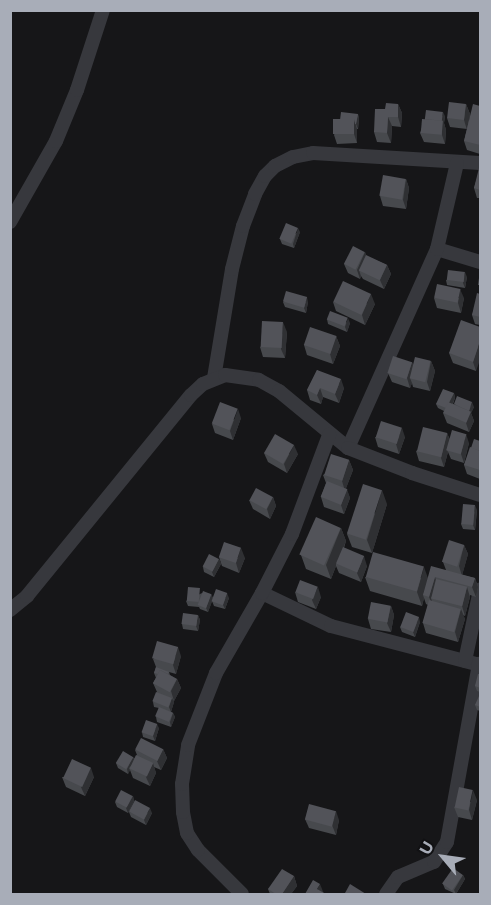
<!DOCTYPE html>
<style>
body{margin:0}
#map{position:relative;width:491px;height:905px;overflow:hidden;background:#161618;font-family:Montserrat,sans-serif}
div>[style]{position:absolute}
.street>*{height:14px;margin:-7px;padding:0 7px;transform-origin:7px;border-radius:7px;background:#37383d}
.wall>*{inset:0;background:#47494d}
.shaded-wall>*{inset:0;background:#2f3033}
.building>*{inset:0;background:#525359;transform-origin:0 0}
span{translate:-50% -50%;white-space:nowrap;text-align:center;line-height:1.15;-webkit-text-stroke:4.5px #111113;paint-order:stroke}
.frame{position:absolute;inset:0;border:12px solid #a8adb8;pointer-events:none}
.north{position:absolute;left:413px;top:827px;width:60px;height:60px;-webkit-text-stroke:4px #111113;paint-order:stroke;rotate:299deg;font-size:16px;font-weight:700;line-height:24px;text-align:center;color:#a8adb8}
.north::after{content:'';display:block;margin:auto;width:21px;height:27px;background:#a8adb8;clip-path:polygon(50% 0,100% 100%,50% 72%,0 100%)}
</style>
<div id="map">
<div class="street">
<div style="left:10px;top:222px;width:93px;rotate:-60.4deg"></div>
<div style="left:56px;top:141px;width:55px;rotate:-67.6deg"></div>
<div style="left:77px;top:90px;width:84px;rotate:-72deg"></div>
<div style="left:437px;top:249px;width:45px;rotate:16.8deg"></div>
<div style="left:214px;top:378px;width:110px;rotate:-80.6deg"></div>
<div style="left:232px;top:269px;width:44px;rotate:-75.7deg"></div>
<div style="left:243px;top:226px;width:34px;rotate:-69deg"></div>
<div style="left:255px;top:194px;width:21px;rotate:-61deg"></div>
<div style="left:265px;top:176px;width:14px;rotate:-45deg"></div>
<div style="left:275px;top:166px;width:20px;rotate:-27deg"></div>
<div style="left:293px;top:157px;width:20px;rotate:-11deg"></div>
<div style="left:313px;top:153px;width:167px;rotate:3.4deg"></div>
<div style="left:348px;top:448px;width:218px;rotate:-65.9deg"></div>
<div style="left:437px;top:249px;width:88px;rotate:-76.9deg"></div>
<div style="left:262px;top:593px;width:76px;rotate:25.6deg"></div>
<div style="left:331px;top:626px;width:154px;rotate:14.7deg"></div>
<div style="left:10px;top:610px;width:22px;rotate:-39deg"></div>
<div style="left:27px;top:596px;width:259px;rotate:-50.8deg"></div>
<div style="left:191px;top:395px;width:16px;rotate:-43deg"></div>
<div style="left:203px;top:384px;width:24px;rotate:-22deg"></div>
<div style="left:225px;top:375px;width:34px;rotate:8deg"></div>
<div style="left:259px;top:380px;width:23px;rotate:29deg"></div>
<div style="left:279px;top:391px;width:89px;rotate:39.6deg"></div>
<div style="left:348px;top:448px;width:69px;rotate:21.3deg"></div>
<div style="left:412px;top:473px;width:71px;rotate:17.9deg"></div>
<div style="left:465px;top:661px;width:73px;rotate:-78.1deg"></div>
<div style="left:242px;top:894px;width:62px;rotate:-135deg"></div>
<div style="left:198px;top:850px;width:20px;rotate:-123deg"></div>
<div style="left:187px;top:833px;width:21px;rotate:-101deg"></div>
<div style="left:183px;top:812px;width:28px;rotate:-92deg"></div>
<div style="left:182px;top:784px;width:39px;rotate:-81deg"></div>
<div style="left:188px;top:745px;width:77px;rotate:-68.7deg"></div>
<div style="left:216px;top:673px;width:92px;rotate:-60.1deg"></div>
<div style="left:262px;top:593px;width:66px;rotate:-63deg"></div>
<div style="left:292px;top:534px;width:106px;rotate:-69.5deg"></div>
<div style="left:386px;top:894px;width:21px;rotate:-55deg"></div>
<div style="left:398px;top:877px;width:39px;rotate:-23deg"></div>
<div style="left:434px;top:862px;width:24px;rotate:-57deg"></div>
<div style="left:447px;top:842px;width:181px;rotate:-79.8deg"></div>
</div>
<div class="wall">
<div style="clip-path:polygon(398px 104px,402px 113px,401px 127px,392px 126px,391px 143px,377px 142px,374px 132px,385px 109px)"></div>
<div style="clip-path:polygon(466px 104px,470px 114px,469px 122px,480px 106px,480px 154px,467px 150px,464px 141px,467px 129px,450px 127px,447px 118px)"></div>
<div style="clip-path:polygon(358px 114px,359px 119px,358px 129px,357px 129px,357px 143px,337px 144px,334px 135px,340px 120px)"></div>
<div style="clip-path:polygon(445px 116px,444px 123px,446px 130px,445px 144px,424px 142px,420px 133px,425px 119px)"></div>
<div style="clip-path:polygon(480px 169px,480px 198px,477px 198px,474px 188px)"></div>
<div style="clip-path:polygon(406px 179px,409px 188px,406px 209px,383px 206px,380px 196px)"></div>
<div style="clip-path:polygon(300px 232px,294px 248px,282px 244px,280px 239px)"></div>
<div style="clip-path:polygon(365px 252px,366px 256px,387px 265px,391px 274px,384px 289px,363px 279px,361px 276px,360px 279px,348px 273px,344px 264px)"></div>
<div style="clip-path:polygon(467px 277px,465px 288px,447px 285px,446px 280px)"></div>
<div style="clip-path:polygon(480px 294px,480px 325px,475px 324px,472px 315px)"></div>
<div style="clip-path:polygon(434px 298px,464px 298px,461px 313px,437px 308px)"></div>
<div style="clip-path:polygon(283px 302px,308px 302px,306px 313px,285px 307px)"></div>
<div style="clip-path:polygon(333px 302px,375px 304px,365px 325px,336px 311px)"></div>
<div style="clip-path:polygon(327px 319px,350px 323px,347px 332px,328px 324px)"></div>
<div style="clip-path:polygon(480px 327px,476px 371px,453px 363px,449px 353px)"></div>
<div style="clip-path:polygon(287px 332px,285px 358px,263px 357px,260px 347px)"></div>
<div style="clip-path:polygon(336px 336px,340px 346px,333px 364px,307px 355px,304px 345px)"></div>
<div style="clip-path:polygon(431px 361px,435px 371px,430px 391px,413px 387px,412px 383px,410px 388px,392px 382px,388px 373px,412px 362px,413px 365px)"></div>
<div style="clip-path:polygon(317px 370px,344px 388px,339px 403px,323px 397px,321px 404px,310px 400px,307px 390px)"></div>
<div style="clip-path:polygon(454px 393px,455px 398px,453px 404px,474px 407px,471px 413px,474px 421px,469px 432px,447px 423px,443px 413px,444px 411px,438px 408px,436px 404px)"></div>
<div style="clip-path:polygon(241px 418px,233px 440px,215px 433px,212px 424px)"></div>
<div style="clip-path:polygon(447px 433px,450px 440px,469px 443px,464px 463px,451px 459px,448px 452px,444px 467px,419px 461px,416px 451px)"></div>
<div style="clip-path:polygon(375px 437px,405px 437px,399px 454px,378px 447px)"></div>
<div style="clip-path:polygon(480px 441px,480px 479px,467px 474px,464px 465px,471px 448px)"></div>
<div style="clip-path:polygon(264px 453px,298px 454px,287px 473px,268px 462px)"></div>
<div style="clip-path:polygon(349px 460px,353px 470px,346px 488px,350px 498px,344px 514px,324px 507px,321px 497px,326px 483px,323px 475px)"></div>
<div style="clip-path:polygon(273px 497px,276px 506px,270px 519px,253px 509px,249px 500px)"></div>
<div style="clip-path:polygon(387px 504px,372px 553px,352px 547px,347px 534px)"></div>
<div style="clip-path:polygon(477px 510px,475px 530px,463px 529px,461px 524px)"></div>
<div style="clip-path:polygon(341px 528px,346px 541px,344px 548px,367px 566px,361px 582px,339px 573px,336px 566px,331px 579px,306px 569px,301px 555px)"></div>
<div style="clip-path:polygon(464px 545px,468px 554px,462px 575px,475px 578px,478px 587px,476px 597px,470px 595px,470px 597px,465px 616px,463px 615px,465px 619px,458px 642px,426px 633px,423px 623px,428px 605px,426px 604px,424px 598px,422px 606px,370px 591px,365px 577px,428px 578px,446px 570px,443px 562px)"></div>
<div style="clip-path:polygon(219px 557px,245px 558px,239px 573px,222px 566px)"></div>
<div style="clip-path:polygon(219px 559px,221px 564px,214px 577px,204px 572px,203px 567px)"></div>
<div style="clip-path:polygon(295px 592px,321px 597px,316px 609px,298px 602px)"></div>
<div style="clip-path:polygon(202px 593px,211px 594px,213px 598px,229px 598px,225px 609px,214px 606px,212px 601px,208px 612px,200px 609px,199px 607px,188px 606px,186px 601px)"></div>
<div style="clip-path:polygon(391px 606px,394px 615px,391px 632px,371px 629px,368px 619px)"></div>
<div style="clip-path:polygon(198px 615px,200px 620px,198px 631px,183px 629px,182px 624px)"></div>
<div style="clip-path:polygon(420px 622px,415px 637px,402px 632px,400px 627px)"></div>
<div style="clip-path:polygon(181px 656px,176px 674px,169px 672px,170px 675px,177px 679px,181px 688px,174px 701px,173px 700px,174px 702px,171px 712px,173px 713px,175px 717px,171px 727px,157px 722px,156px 717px,159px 708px,154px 707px,153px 702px,157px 692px,153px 683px,156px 678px,154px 673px,156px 667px,153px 659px)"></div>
<div style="clip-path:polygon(480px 674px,480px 692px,477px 691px,475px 686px)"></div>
<div style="clip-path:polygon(480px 697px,480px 711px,477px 710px,475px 705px)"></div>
<div style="clip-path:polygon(159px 728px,155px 741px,143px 737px,142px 732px)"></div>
<div style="clip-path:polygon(163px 749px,167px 758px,161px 770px,154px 767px,156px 773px,150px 786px,133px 778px,130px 770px,128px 774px,118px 768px,116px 763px,133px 757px,134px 759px,137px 755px,135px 750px)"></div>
<div style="clip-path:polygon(62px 777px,94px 777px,85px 796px,66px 787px)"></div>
<div style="clip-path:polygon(133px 796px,134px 801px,128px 813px,117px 807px,115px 802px)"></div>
<div style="clip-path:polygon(477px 800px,472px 820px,458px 817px,454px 807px)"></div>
<div style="clip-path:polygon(129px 812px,152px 813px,146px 825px,131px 817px)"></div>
<div style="clip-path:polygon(305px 819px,339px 820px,336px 835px,309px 828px)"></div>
<div style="clip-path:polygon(463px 875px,465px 879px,456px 894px,445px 889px,443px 884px)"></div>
<div style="clip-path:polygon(294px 876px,297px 886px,291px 894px,270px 894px,268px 889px)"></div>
</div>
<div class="shaded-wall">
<div style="clip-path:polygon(398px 104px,402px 113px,401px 127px,398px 117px)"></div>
<div style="clip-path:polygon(466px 104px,470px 114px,467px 130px,464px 120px)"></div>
<div style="clip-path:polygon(443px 112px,445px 116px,444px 123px,446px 130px,445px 144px,442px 135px,441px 124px)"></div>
<div style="clip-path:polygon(358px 114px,359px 119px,358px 129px,356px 124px)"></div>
<div style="clip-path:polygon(388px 117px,392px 126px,391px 143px,387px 133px)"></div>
<div style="clip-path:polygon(354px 119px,357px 129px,357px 143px,354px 134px)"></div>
<div style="clip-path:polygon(406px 179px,409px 188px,406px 209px,403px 200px)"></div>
<div style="clip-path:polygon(298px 228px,300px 232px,294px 248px,293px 244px)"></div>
<div style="clip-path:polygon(365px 252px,368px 262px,359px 270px,361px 276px,360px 279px,357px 270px)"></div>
<div style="clip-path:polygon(387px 265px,391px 274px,384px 289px,380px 280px)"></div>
<div style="clip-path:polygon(465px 272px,467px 277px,465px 288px,463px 283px)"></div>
<div style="clip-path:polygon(460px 289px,464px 298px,461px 313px,458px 303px)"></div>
<div style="clip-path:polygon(371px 294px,375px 304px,365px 325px,362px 315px)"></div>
<div style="clip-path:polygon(307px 297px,308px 302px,306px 313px,304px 308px)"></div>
<div style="clip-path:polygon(348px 318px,350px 323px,347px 332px,345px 327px)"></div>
<div style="clip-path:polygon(283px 322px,287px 332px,285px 358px,281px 349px)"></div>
<div style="clip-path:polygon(336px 336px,340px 346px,333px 364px,330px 354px)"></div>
<div style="clip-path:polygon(480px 341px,480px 360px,476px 371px,473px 362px)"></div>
<div style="clip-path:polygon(431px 361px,435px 371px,430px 391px,427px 382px)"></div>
<div style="clip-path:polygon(412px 362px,415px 371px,410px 378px,412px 383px,410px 388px,407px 378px)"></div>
<div style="clip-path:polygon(341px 379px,344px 388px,339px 403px,335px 394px)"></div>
<div style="clip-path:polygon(320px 388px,323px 397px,321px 404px,317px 395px)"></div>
<div style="clip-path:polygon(454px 393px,455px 398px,448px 413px,446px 409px)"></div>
<div style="clip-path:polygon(472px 402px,474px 407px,471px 413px,474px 421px,469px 432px,466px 423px,469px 411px)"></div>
<div style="clip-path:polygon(238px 409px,241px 418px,233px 440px,230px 431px)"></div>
<div style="clip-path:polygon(402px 428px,405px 437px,399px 454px,396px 444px)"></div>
<div style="clip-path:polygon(447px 433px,451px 443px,447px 450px,448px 452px,444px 467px,441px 458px)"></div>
<div style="clip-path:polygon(466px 434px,469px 443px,464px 463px,461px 454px)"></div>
<div style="clip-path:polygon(294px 445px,298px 454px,287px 473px,284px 464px)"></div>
<div style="clip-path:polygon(349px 460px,353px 470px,345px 491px,342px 481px)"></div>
<div style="clip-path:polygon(347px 489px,350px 498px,344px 514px,341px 505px)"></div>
<div style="clip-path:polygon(382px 490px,387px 504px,372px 553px,367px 540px)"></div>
<div style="clip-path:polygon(273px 497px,276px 506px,270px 519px,267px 509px)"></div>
<div style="clip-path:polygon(475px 505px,477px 510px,475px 530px,473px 525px)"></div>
<div style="clip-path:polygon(341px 528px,346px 541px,337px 564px,336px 564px,336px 566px,331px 579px,326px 565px)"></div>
<div style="clip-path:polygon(464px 545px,468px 554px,462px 576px,459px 566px)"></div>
<div style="clip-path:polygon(241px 548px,245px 558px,239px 573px,236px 563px)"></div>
<div style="clip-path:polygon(364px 556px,367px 566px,361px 582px,357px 573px)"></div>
<div style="clip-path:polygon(219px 559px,221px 564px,214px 577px,212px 572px)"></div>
<div style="clip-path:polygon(424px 567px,429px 581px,423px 595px,424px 598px,422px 606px,417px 592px)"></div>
<div style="clip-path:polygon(435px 577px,438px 586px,431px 598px,433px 604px,433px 606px,429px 597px)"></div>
<div style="clip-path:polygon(475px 578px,478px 587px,476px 597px,472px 587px)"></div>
<div style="clip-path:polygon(318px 587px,321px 597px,316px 609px,312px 600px)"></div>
<div style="clip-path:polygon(467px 587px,470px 597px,465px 616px,462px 606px)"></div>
<div style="clip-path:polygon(227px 593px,229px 598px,225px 609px,223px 605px)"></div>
<div style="clip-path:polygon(211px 594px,213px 599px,208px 612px,206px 608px)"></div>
<div style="clip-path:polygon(391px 606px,394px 615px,391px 632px,387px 623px)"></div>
<div style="clip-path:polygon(461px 609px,465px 619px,458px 642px,455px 632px)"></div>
<div style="clip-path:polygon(198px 615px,200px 620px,198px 631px,196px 626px)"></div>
<div style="clip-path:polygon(419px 617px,420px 622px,415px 637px,413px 632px)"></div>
<div style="clip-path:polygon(178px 647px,181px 656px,176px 674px,173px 665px)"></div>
<div style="clip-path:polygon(177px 679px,181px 688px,174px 701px,171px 691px)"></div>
<div style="clip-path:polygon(172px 698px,174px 702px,171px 712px,169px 707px)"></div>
<div style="clip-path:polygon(173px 713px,175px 717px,171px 727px,170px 722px)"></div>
<div style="clip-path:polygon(157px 724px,159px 728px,155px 741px,153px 736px)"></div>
<div style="clip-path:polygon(163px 749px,167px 758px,161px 770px,157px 761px)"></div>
<div style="clip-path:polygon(133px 757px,135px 762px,129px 768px,130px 770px,128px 774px,127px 769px)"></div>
<div style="clip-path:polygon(153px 763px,156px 773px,150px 786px,146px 777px)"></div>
<div style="clip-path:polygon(91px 768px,94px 777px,85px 796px,81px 787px)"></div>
<div style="clip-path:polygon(473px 790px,477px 800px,472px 820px,469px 810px)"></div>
<div style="clip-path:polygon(133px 796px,134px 801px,128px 813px,126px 808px)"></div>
<div style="clip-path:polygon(150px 808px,152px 813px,146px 825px,144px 820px)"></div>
<div style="clip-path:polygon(336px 811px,339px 820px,336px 835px,332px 825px)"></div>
<div style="clip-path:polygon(463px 875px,465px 879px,456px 894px,454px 890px)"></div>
<div style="clip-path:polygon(294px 876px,297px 886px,291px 894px,282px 894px)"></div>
<div style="clip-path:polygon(320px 884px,324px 894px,319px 894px,317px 889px)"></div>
</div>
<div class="building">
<div style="left:449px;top:102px;width:17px;height:16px;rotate:7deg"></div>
<div style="clip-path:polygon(386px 103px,398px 104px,398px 117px,388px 117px,387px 133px,374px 132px,375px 109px,385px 109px)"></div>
<div style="clip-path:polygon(473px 104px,480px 106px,480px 145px,464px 141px)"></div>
<div style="left:426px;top:110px;width:17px;height:9px;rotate:7deg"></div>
<div style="clip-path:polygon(341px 112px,358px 114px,356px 124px,355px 124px,354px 119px,340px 120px)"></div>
<div style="left:354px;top:119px;width:15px;height:21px;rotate:90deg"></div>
<div style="left:422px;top:119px;width:21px;height:14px;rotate:5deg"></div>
<div style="clip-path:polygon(479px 168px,480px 169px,480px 190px,474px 188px)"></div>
<div style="left:383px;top:175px;width:23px;height:21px;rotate:10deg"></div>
<div style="left:286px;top:223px;width:13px;height:17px;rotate:23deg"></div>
<div style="left:353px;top:246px;width:13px;height:20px;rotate:27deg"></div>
<div style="left:366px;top:255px;width:23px;height:17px;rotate:25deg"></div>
<div style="left:448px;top:270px;width:17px;height:10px;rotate:7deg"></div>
<div style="clip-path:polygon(480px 271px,480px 285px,478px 285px)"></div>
<div style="left:343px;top:281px;width:31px;height:23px;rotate:25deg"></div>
<div style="left:437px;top:284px;width:24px;height:14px;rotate:12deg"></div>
<div style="left:286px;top:291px;width:22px;height:11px;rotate:16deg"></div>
<div style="clip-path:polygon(477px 293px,480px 294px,480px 317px,472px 315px)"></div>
<div style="left:330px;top:311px;width:19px;height:9px;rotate:21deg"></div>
<div style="clip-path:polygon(461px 320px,480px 327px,480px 341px,473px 362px,449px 353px)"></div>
<div style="left:262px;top:321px;width:21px;height:26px;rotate:3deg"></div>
<div style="left:310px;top:327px;width:28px;height:19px;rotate:19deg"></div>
<div style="left:393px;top:356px;width:20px;height:18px;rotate:18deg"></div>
<div style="left:415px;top:357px;width:16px;height:22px;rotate:14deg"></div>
<div style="clip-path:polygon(317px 370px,341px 379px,335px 394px,320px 388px,317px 395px,307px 390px)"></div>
<div style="clip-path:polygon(443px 389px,454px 393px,446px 408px,436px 404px)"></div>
<div style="clip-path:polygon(457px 396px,472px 402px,469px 411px,454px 404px)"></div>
<div style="left:220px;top:402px;width:19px;height:23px;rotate:21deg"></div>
<div style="left:448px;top:402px;width:25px;height:12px;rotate:23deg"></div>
<div style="left:381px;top:421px;width:22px;height:17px;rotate:18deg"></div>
<div style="left:423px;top:427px;width:25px;height:25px;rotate:14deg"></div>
<div style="left:452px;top:430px;width:15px;height:21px;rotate:16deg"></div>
<div style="left:275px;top:434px;width:22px;height:22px;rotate:30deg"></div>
<div style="clip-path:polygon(474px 439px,480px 441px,480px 451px,471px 448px)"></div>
<div style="clip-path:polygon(470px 447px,480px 451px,480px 470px,464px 465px)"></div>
<div style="left:331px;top:454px;width:19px;height:22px;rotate:18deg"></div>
<div style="left:327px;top:481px;width:22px;height:17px;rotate:22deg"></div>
<div style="left:363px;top:484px;width:20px;height:52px;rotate:18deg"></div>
<div style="left:256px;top:488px;width:19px;height:14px;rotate:28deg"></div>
<div style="left:463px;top:504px;width:12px;height:20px;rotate:5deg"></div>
<div style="left:316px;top:517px;width:27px;height:41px;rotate:24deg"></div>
<div style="left:449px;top:540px;width:16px;height:23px;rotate:18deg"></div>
<div style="left:224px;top:542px;width:18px;height:16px;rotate:19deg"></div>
<div style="left:343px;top:547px;width:23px;height:18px;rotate:23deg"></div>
<div style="left:373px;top:552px;width:53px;height:26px;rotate:16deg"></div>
<div style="left:209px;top:554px;width:11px;height:14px;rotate:27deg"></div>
<div style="clip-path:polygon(431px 566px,475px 578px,472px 587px,435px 577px,429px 597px,423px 595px)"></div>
<div style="left:436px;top:579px;width:32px;height:20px;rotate:14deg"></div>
<div style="left:300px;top:580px;width:19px;height:13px;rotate:21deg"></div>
<div style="left:188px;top:587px;width:12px;height:14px;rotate:5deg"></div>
<div style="left:216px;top:589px;width:12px;height:13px;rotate:20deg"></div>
<div style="left:203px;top:591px;width:9px;height:15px;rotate:21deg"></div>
<div style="left:429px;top:600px;width:33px;height:24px;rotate:16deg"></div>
<div style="left:371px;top:602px;width:20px;height:17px;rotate:11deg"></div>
<div style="left:406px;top:612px;width:14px;height:16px;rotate:21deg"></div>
<div style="left:183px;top:613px;width:15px;height:11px;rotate:8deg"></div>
<div style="left:157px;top:641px;width:22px;height:18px;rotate:16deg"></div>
<div style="clip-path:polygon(156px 667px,169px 672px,168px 674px,160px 670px,158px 674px,154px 673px)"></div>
<div style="left:160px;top:670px;width:19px;height:15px;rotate:28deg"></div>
<div style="clip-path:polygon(478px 674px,480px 674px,480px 688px,475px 686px)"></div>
<div style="left:156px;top:692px;width:17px;height:10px;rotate:21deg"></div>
<div style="clip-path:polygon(479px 696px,480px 697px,480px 707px,475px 705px)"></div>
<div style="left:159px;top:707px;width:15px;height:10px;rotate:23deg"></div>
<div style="left:146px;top:720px;width:12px;height:13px;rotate:20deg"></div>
<div style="left:141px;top:738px;width:25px;height:13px;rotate:27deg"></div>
<div style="left:123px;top:751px;width:12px;height:14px;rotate:31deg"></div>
<div style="left:136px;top:755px;width:19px;height:15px;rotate:25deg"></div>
<div style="left:72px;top:759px;width:21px;height:21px;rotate:25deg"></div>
<div style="left:459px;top:787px;width:14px;height:21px;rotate:12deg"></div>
<div style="left:121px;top:790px;width:13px;height:13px;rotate:27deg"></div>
<div style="left:135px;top:800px;width:17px;height:13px;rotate:28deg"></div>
<div style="left:309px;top:804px;width:28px;height:16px;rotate:15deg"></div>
<div style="left:453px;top:868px;width:12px;height:19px;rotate:35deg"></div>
<div style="clip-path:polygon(282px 869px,294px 876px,282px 894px,276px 894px,268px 889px)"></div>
<div style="clip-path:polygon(313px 880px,320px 884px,317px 889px,324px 893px,323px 894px,305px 894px)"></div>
<div style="clip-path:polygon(350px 884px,366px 894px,346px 894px,345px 893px)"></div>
</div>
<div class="frame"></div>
<div class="north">U</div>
</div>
